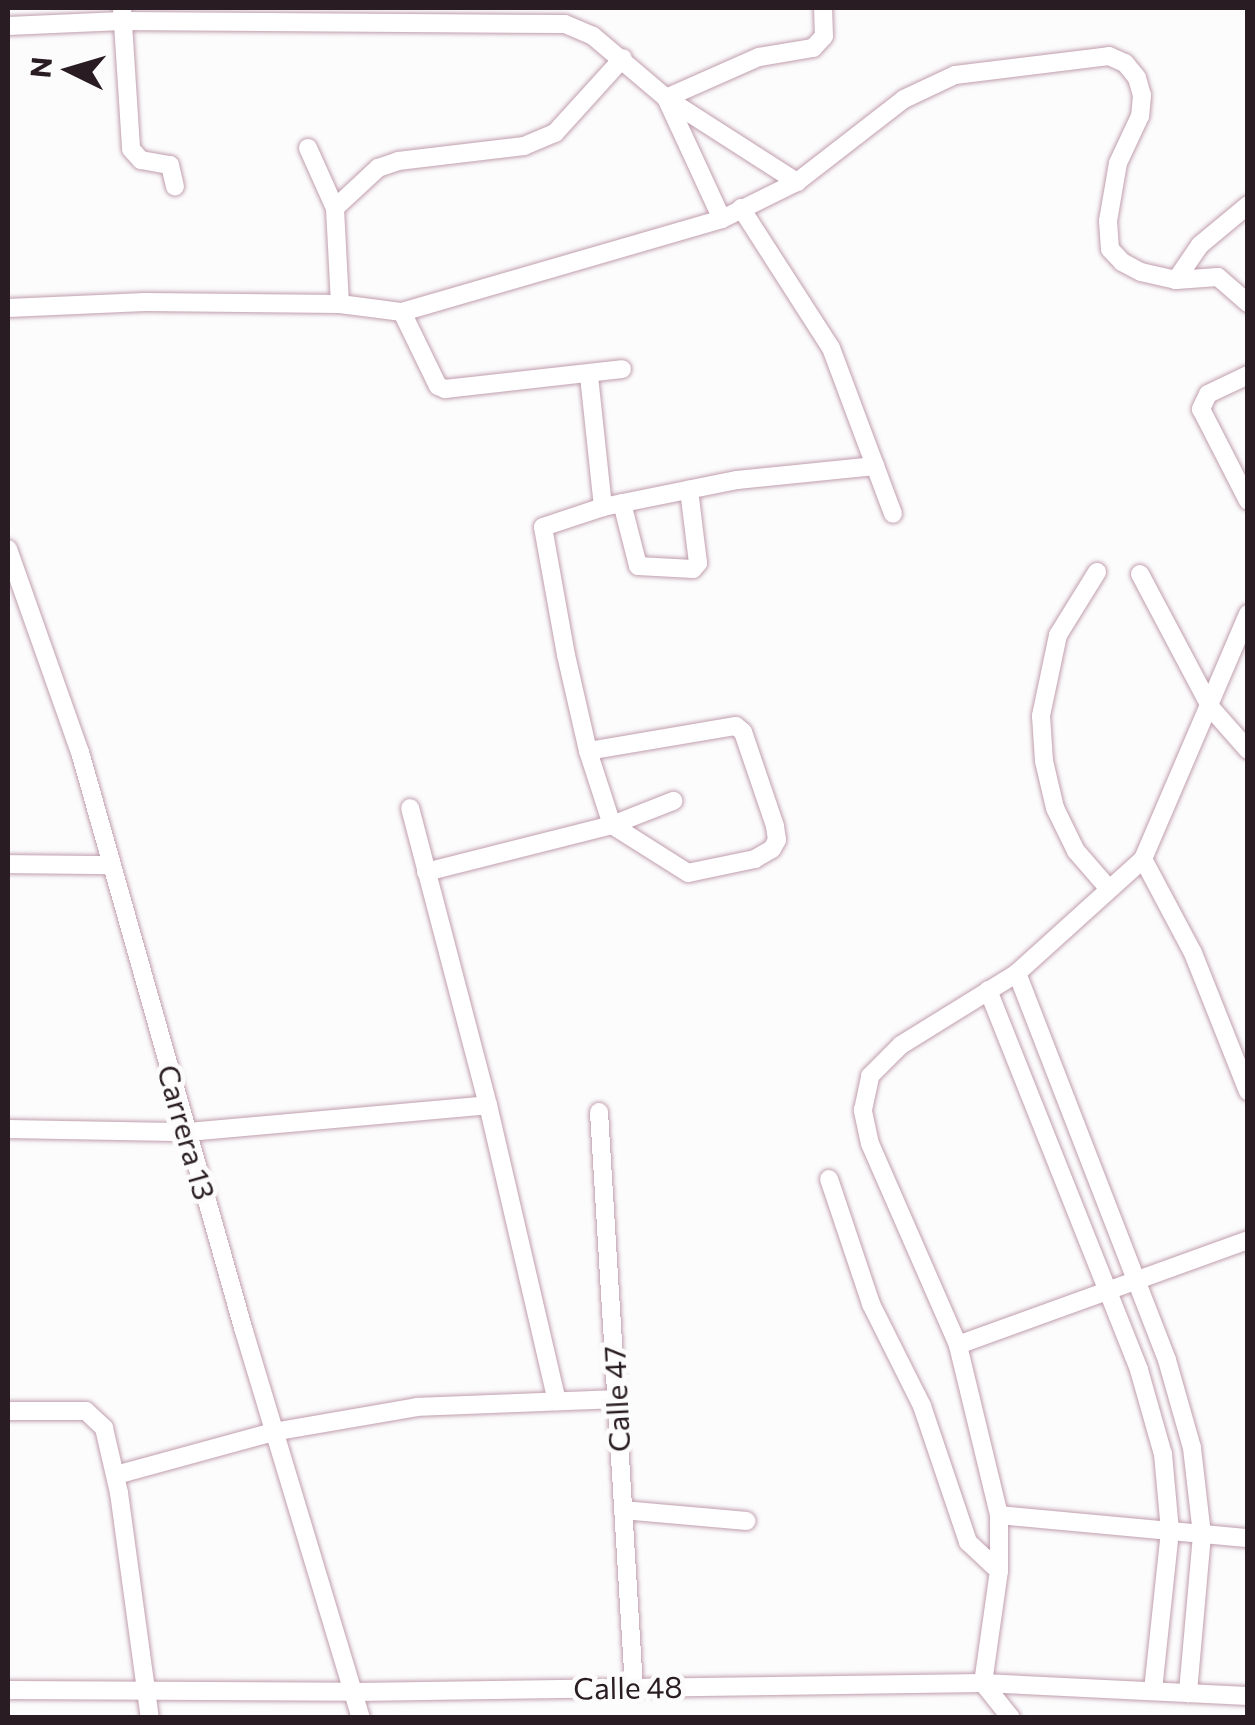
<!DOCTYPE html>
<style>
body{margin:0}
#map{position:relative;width:1255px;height:1725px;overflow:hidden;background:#fcfcfc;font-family:Commissioner,sans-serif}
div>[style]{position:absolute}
.roads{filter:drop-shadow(0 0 2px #c09eae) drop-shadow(0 0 2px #c09eae)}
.minor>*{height:18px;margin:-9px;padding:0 9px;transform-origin:9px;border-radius:9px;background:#fff}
span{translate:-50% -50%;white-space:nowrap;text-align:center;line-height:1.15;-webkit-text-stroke:10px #fcfcfc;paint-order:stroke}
.street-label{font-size:30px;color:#291c22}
.frame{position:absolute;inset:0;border:10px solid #291c22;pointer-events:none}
.north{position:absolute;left:20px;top:20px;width:100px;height:100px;-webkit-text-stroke:8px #fcfcfc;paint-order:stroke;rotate:275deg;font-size:28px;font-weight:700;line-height:40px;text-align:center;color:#291c22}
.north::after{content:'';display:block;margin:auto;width:35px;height:45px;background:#291c22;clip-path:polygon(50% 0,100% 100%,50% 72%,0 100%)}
</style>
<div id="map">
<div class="roads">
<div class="minor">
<div style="left:122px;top:8px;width:141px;rotate:86.3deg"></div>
<div style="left:131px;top:149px;width:15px;rotate:48deg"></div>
<div style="left:141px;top:160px;width:29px;rotate:10deg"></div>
<div style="left:170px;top:165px;width:22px;rotate:77deg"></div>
<div style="left:8px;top:26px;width:114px;rotate:-2.5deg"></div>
<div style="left:122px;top:21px;width:443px;rotate:0.4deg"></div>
<div style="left:565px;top:24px;width:30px;rotate:23deg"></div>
<div style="left:593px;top:36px;width:96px;rotate:40.3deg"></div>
<div style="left:666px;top:98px;width:156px;rotate:32.7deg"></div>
<div style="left:666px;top:98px;width:102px;rotate:-23.8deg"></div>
<div style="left:759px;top:57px;width:55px;rotate:-9.5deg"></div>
<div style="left:813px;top:48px;width:16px;rotate:-47deg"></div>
<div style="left:824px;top:36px;width:28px;rotate:-92deg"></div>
<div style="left:666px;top:98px;width:133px;rotate:65.2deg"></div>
<div style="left:308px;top:148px;width:66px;rotate:65.8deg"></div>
<div style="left:741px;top:208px;width:166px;rotate:57.3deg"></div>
<div style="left:831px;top:348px;width:177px;rotate:69.5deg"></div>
<div style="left:1176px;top:280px;width:42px;rotate:-55.6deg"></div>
<div style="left:1200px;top:245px;width:62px;rotate:-39.8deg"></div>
<div style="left:340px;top:304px;width:96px;rotate:-93deg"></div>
<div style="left:335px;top:208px;width:59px;rotate:-42.9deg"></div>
<div style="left:378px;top:168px;width:21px;rotate:-19deg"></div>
<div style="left:398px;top:161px;width:127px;rotate:-6.8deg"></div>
<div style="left:524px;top:146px;width:34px;rotate:-23deg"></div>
<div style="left:555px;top:133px;width:101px;rotate:-47.8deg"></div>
<div style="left:8px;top:308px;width:137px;rotate:-2.5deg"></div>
<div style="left:145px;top:302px;width:195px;rotate:0.6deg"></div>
<div style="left:340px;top:304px;width:63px;rotate:7.4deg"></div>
<div style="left:402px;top:312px;width:333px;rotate:-16.2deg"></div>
<div style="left:722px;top:219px;width:84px;rotate:-26.3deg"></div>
<div style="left:797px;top:182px;width:135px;rotate:-37.8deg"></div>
<div style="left:904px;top:99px;width:56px;rotate:-25.2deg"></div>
<div style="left:955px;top:75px;width:155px;rotate:-7deg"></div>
<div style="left:1109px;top:56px;width:17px;rotate:24deg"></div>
<div style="left:1125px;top:63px;width:19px;rotate:51deg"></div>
<div style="left:1137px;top:78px;width:18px;rotate:74deg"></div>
<div style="left:1142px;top:95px;width:21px;rotate:95deg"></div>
<div style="left:1140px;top:116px;width:52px;rotate:115.1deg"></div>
<div style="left:1118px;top:163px;width:59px;rotate:99.8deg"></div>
<div style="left:1108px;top:221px;width:28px;rotate:86deg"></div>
<div style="left:1110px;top:249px;width:18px;rotate:47deg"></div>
<div style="left:1122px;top:262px;width:21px;rotate:28deg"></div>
<div style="left:1141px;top:272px;width:36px;rotate:13deg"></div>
<div style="left:1176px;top:280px;width:42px;rotate:-4.1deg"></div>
<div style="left:1218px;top:277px;width:40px;rotate:41deg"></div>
<div style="left:402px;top:312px;width:82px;rotate:64.1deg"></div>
<div style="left:438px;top:386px;width:8px;rotate:23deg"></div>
<div style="left:445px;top:389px;width:178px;rotate:-6.4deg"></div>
<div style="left:1248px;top:375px;width:44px;rotate:154.6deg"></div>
<div style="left:1208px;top:394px;width:17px;rotate:115deg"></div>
<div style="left:1201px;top:409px;width:103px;rotate:62.9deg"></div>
<div style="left:589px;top:376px;width:132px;rotate:83.9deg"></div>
<div style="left:622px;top:503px;width:65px;rotate:75.7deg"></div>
<div style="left:638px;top:566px;width:55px;rotate:3.1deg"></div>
<div style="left:693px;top:569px;width:8px;rotate:-50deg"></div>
<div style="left:698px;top:563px;width:74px;rotate:-97deg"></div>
<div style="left:8px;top:549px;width:215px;rotate:70.5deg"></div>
<div style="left:80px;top:752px;width:602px;rotate:74.19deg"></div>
<div style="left:244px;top:1331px;width:404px;rotate:73.2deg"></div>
<div style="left:1097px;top:572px;width:74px;rotate:121.8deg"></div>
<div style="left:1058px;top:635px;width:83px;rotate:101.9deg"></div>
<div style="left:1041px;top:716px;width:45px;rotate:86.2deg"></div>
<div style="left:1044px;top:761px;width:48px;rotate:76.8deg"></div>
<div style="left:1055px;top:808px;width:48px;rotate:64deg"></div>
<div style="left:1076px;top:851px;width:50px;rotate:49deg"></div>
<div style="left:1140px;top:574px;width:152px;rotate:62.1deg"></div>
<div style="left:1211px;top:708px;width:56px;rotate:48.6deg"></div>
<div style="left:588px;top:751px;width:150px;rotate:-9.6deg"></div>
<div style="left:736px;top:726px;width:9px;rotate:41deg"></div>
<div style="left:743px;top:732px;width:99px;rotate:71.2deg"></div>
<div style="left:775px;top:826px;width:14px;rotate:82deg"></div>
<div style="left:777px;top:840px;width:10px;rotate:119deg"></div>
<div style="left:772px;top:849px;width:20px;rotate:150deg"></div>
<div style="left:755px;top:859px;width:68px;rotate:168.2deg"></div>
<div style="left:688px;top:873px;width:90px;rotate:-147.7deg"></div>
<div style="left:612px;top:825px;width:78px;rotate:-108deg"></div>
<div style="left:588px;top:751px;width:98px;rotate:-102.9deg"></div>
<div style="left:566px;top:655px;width:130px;rotate:-100.2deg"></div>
<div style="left:543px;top:527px;width:63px;rotate:-18.4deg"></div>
<div style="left:603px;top:507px;width:137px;rotate:-11.4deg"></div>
<div style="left:737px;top:480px;width:139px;rotate:-5.8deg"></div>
<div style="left:1143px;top:859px;width:106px;rotate:62deg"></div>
<div style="left:1193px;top:953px;width:149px;rotate:68.3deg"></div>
<div style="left:8px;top:864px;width:101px;rotate:0.6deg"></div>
<div style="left:426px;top:872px;width:192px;rotate:-14.2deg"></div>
<div style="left:612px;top:825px;width:66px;rotate:-21.5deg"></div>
<div style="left:1017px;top:973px;width:415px;rotate:68.8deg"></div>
<div style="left:1167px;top:1360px;width:91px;rotate:74.1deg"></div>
<div style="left:1192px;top:1448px;width:88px;rotate:83.4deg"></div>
<div style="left:1202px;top:1535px;width:159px;rotate:95.1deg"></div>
<div style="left:988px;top:990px;width:409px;rotate:68.3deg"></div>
<div style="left:1139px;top:1370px;width:87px;rotate:74.1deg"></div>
<div style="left:1163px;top:1454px;width:77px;rotate:84.8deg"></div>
<div style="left:1170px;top:1531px;width:161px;rotate:96.1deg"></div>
<div style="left:488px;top:1105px;width:304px;rotate:76.9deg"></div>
<div style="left:599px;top:1112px;width:576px;rotate:86.52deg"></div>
<div style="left:8px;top:1129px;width:180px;rotate:1deg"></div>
<div style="left:188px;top:1132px;width:301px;rotate:-5.1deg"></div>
<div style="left:488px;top:1105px;width:307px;rotate:-104.7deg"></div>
<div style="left:829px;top:1179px;width:132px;rotate:71.4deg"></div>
<div style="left:871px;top:1304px;width:114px;rotate:63.4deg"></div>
<div style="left:922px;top:1406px;width:144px;rotate:71.3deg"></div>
<div style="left:968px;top:1542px;width:42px;rotate:43.1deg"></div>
<div style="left:958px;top:1345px;width:308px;rotate:-19.9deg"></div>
<div style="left:8px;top:1411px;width:78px"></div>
<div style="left:86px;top:1411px;width:25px;rotate:43deg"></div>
<div style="left:104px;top:1428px;width:67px;rotate:77deg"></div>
<div style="left:119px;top:1493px;width:227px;rotate:82.2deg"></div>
<div style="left:116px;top:1475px;width:163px;rotate:-15.3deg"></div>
<div style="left:273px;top:1432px;width:146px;rotate:-9.8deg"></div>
<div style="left:417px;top:1407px;width:199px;rotate:-2.3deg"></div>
<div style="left:623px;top:1510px;width:124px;rotate:5.1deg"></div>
<div style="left:999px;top:1515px;width:250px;rotate:5.3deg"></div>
<div style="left:8px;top:1690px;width:347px;rotate:0.3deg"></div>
<div style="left:355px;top:1692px;width:628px;rotate:-0.82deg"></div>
<div style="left:983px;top:1683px;width:265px;rotate:2.8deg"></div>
<div style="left:1011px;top:1718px;width:45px;rotate:-128.7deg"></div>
<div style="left:983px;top:1683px;width:113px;rotate:-81.9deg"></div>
<div style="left:999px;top:1571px;width:56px;rotate:-90deg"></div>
<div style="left:999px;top:1515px;width:175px;rotate:-103.6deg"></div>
<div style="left:958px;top:1345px;width:219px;rotate:-113.6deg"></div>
<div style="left:870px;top:1144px;width:35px;rotate:-102deg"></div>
<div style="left:863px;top:1110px;width:35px;rotate:-78deg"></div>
<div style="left:870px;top:1076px;width:44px;rotate:-45deg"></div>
<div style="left:901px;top:1045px;width:137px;rotate:-31.8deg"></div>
<div style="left:1017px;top:973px;width:170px;rotate:-42.1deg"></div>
<div style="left:1143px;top:859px;width:267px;rotate:-66.8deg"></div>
</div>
</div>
<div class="street-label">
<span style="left:187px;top:1132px;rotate:74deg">Carrera 13</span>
<span style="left:616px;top:1399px;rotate:-93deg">Calle 47</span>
<span style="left:628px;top:1687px;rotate:-1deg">Calle 48</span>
</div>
<div class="frame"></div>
<div class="north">N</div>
</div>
